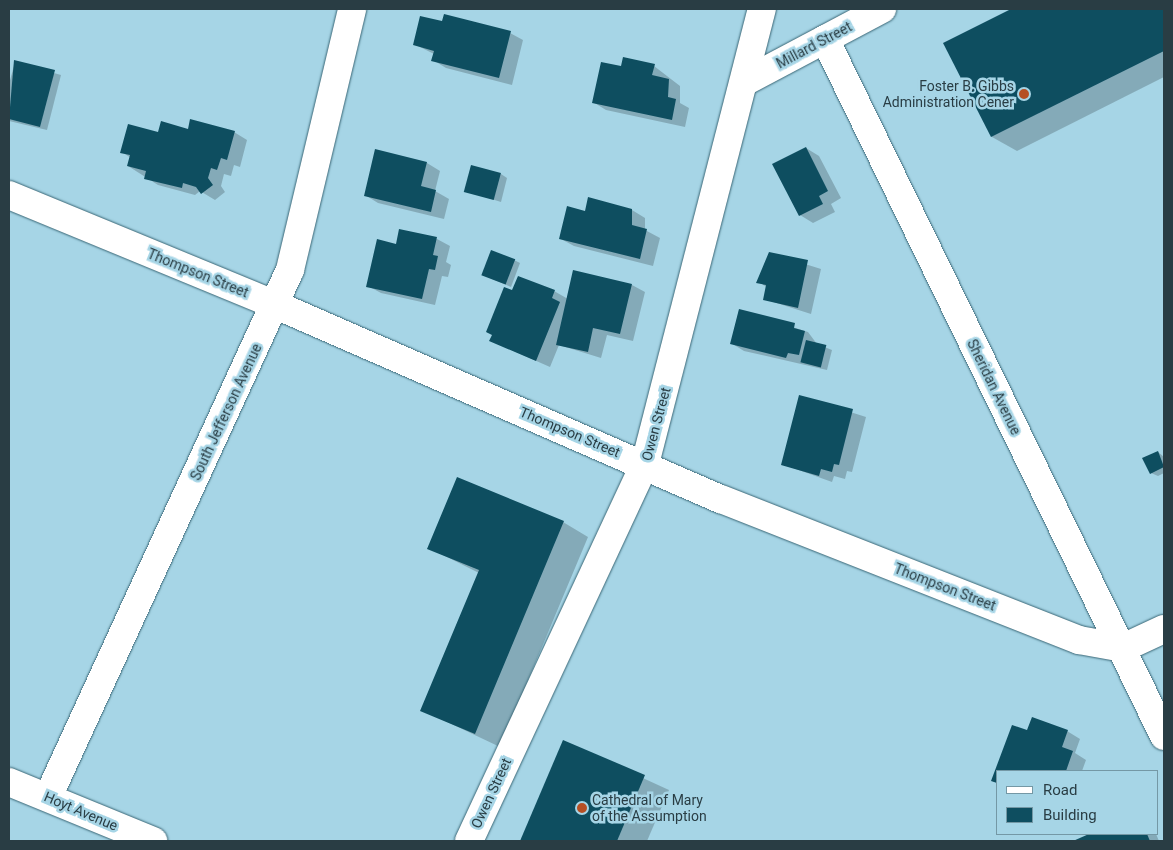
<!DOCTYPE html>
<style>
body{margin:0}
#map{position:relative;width:1173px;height:850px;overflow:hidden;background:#a6d5e6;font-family:Roboto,sans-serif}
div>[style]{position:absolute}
.shadow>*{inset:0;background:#0003}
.building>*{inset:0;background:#0e4e60;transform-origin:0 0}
.roads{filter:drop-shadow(0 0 1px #396675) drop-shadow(0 0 1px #396675)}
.street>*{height:28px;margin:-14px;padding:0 14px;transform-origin:14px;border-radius:14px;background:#fff}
.secondary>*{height:28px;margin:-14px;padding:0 14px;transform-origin:14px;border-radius:14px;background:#fff}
.dots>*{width:14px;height:14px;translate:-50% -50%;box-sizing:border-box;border:2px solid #a6d5e6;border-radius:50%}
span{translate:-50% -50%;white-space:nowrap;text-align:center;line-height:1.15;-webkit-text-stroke:5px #a6d5e6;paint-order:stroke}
.street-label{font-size:14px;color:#293d44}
.poi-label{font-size:14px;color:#293d44}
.right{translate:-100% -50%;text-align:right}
.left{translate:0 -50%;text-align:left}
.frame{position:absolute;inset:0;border:10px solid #293d44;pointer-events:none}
.legend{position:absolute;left:996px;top:770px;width:162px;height:65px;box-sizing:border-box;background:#a6d5e6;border:1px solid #7498a5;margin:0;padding:6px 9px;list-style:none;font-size:15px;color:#293d44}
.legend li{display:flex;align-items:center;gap:10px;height:25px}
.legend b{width:25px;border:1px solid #7498a5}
</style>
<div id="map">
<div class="shadow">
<div style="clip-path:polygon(1014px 9px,1164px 9px,1164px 77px,1017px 151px,992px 137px,945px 43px)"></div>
<div style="clip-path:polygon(443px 23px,510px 33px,523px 40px,512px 85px,446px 68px,433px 60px,434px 54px,414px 44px)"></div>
<div style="clip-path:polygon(15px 62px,61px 75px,47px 130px,9px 121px,9px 84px)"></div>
<div style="clip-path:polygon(654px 66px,680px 86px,680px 103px,689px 108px,685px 127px,606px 110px,593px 102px,622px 68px)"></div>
<div style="clip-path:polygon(189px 130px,234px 132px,247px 140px,240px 167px,234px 165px,231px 176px,224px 174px,221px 186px,225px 192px,215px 200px,200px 191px,195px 195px,158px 185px,128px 166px,131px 158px,122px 152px,159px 133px)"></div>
<div style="clip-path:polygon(806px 148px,819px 156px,841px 198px,831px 204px,835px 212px,813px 223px,800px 215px)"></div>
<div style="clip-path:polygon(427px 163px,440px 171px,435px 191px,449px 199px,444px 219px,378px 203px,365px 195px)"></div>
<div style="clip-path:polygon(501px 174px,507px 178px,501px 202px,466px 191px)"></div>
<div style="clip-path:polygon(632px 210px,645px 218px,645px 230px,660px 238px,653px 266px,574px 246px,561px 239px)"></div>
<div style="clip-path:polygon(437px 239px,450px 246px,446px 262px,451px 265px,448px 277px,442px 276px,435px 305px,381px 293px,368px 286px,397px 245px)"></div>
<div style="clip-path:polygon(770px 253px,821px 269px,811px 314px,764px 299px,767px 287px,758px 282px)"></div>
<div style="clip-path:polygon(514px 260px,520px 263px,511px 287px,483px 275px)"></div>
<div style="clip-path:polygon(632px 285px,645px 292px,633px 341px,607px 335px,601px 358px,559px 345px,550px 367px,491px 341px,513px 291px,554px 291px,568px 299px)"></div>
<div style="clip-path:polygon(739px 310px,808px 332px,817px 344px,832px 350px,827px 370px,744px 351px,731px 343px)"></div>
<div style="clip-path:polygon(800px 396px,866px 417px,852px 472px,847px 471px,845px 479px,834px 476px,832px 482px,782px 464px)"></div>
<div style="clip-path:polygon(1158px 452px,1164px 457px,1164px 473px,1158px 476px,1151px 473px)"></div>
<div style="clip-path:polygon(563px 522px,588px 537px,500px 747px,422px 710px,479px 573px,429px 548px)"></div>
<div style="clip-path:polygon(1013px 726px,1028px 732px,1067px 731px,1080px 739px,1075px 753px,1086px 760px,1082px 771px,997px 771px,997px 783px,993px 781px)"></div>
<div style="clip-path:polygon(564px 742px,669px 790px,647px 841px,521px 841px)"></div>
<div style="clip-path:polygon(1092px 834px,1156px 834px,1159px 841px,1076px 841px)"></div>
</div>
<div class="building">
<div style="clip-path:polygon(1011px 9px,1164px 9px,1164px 51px,991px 137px,943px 43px)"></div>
<div style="clip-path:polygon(444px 14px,511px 31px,499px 78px,431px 61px,434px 51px,413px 45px,420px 16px,442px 21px)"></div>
<div style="clip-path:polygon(623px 57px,655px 64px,652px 75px,669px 79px,668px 97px,676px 99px,672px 120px,592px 103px,601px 62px,621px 66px)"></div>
<div style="clip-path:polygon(14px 60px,55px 70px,40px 127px,9px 119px)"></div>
<div style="clip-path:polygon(190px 119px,235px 131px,227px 160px,221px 158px,217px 170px,211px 168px,208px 178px,213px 185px,201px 194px,196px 187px,183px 183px,182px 188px,144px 179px,146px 171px,127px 166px,130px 155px,120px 153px,128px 124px,158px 132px,161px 121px,188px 129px)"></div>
<div style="clip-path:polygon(806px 147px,828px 191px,819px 196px,823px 204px,799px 216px,772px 164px)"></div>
<div style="clip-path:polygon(375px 149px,427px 162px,421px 186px,436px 190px,431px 212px,364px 196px)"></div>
<div style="left:471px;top:165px;width:31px;height:28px;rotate:15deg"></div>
<div style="clip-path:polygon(588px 197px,632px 209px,632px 225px,647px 229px,640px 259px,559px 239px,567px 206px,585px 211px)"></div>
<div style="clip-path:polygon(399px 229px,437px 237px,433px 255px,438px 256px,435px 270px,429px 269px,422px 299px,366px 287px,377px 239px,396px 244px)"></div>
<div style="left:491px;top:250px;width:26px;height:27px;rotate:21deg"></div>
<div style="clip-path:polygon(769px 252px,808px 260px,798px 308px,763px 300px,766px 285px,756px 283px)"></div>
<div style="clip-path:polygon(573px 270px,632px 284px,620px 334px,593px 328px,588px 352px,556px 345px)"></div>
<div style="clip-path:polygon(518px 276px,555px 290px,552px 298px,560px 302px,536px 361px,489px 341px,492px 335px,486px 332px,504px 287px,512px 290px)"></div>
<div style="clip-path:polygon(739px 309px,795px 323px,794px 328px,805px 331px,799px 355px,788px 353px,786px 358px,730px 344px)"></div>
<div style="left:806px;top:340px;width:21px;height:23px;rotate:14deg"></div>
<div style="clip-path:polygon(799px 395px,853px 409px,839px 465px,834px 464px,832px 472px,821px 469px,819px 476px,781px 465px)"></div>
<div style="clip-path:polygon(1158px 451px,1164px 467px,1150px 474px,1142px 458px)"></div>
<div style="clip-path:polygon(457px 477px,564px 521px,475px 734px,420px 711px,479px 570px,427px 549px)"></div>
<div style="clip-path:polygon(1032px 717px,1068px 730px,1062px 747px,1073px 751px,1066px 771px,997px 771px,997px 783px,991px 781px,1012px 725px,1027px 730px)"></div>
<div style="clip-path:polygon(563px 740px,645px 775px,617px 841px,520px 841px)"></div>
<div style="clip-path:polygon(1089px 834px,1147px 834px,1150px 841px,1073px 841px)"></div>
</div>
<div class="roads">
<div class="street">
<div style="left:825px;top:39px;width:775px;rotate:64.06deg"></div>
<div style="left:9px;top:195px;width:289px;rotate:22.4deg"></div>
<div style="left:276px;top:305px;width:485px;rotate:23.6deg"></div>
<div style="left:721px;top:499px;width:385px;rotate:21.5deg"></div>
<div style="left:1079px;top:640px;width:45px;rotate:10.3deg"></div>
<div style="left:1123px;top:648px;width:45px;rotate:-24.9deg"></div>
</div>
<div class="secondary">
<div style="left:746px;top:81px;width:154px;rotate:-27.9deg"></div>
<div style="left:9px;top:782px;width:156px;rotate:22.3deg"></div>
<div style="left:48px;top:797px;width:580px;rotate:-65.34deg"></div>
<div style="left:290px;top:270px;width:268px;rotate:-76.6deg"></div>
<div style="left:469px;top:841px;width:416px;rotate:-65deg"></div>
<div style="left:645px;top:464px;width:470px;rotate:-75.6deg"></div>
</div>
</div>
<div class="dots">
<div style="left:1024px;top:94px;background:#b54f24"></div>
<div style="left:582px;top:808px;background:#b54f24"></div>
</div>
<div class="street-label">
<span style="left:814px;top:45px;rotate:-28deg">Millard Street</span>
<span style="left:198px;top:273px;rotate:22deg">Thompson Street</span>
<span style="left:994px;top:387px;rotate:64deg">Sheridan Avenue</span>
<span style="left:226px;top:412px;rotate:-65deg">South Jefferson Avenue</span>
<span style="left:656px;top:424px;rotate:-75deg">Owen Street</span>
<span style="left:570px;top:432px;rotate:23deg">Thompson Street</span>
<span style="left:945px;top:587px;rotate:21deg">Thompson Street</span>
<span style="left:491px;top:793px;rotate:-65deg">Owen Street</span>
<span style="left:81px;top:811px;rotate:23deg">Hoyt Avenue</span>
</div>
<div class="poi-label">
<span class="right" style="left:1014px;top:94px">Foster B. Gibbs<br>Administration Cener</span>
<span class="left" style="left:592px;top:808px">Cathedral of Mary<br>of the Assumption</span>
</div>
<div class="frame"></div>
<ul class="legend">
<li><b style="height:6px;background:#fff"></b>Road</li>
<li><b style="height:14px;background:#0e4e60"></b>Building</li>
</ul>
</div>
